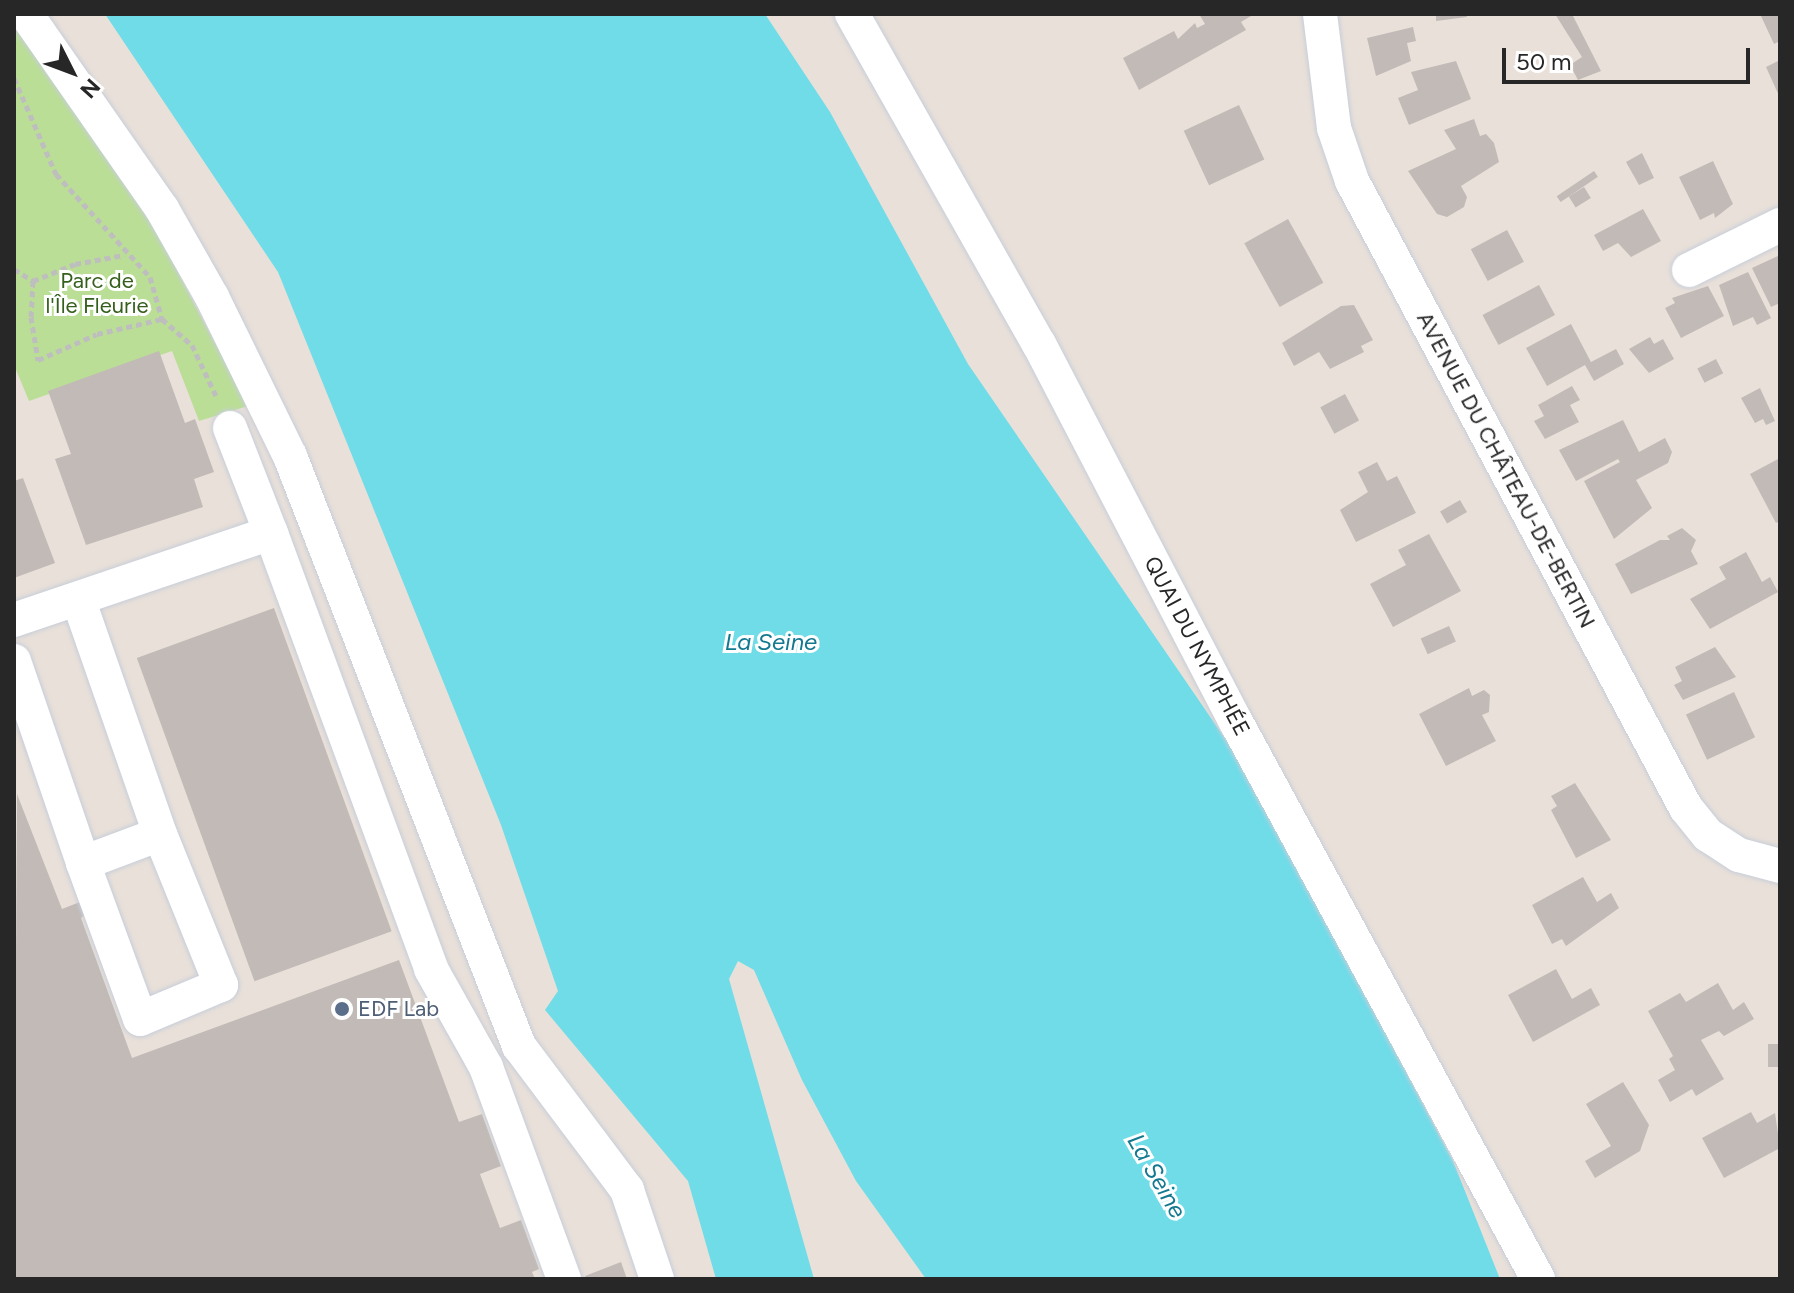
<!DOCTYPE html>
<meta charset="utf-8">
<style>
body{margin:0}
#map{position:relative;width:1794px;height:1293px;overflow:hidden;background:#e9e0d9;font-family:Figtree,sans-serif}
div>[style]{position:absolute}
.green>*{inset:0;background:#bbde97}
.water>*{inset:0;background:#6fdce8}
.building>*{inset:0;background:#c1bab6;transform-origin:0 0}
.path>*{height:5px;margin-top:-2.5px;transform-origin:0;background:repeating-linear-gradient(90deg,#bebebe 0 6px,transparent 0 10px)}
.roads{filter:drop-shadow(0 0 2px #c7ced9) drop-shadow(0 0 2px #c7ced9)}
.minor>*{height:34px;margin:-17px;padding:0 17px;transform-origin:17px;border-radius:17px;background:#fff}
.dots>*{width:22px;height:22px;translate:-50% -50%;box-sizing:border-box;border:4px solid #fff;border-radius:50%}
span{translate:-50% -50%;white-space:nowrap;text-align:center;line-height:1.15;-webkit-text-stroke:6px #fff;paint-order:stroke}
.park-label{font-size:22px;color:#355f1c}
.street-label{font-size:22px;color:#272727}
.service-label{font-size:22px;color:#4e5e75}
.left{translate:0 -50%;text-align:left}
.water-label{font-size:24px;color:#137990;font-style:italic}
.frame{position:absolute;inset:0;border:16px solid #272727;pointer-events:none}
.north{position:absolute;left:32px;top:32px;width:80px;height:80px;-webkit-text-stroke:6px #fff;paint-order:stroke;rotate:132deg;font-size:22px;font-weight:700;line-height:32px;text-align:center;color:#272727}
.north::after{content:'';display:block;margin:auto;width:28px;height:36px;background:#272727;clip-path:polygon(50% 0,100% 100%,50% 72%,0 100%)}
.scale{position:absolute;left:1502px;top:48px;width:248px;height:36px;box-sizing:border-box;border:4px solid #272727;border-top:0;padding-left:10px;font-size:24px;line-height:28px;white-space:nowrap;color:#272727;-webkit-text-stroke:6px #fff;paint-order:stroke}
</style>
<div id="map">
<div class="green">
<div style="clip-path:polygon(14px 19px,151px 221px,248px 406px,199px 421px,172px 351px,29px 401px,14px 365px)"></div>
</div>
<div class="water">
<div style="clip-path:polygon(105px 14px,765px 14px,830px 112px,968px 364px,1246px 769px,1453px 1161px,1500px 1279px,926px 1279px,856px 1181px,802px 1080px,754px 970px,738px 961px,729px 979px,814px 1279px,716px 1279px,688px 1181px,545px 1010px,558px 991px,501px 825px,278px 272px)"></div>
</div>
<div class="building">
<div style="clip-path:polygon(1199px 14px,1251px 16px,1241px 22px,1246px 30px,1139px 90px,1123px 58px,1174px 31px,1178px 39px,1195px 23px,1197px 28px,1205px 24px)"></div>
<div style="clip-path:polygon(1436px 14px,1466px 14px,1467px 17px,1436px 21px)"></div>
<div style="clip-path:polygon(1555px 14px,1572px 14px,1601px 71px,1578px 80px,1570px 65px,1582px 57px)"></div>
<div style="clip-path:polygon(1760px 14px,1780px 14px,1780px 41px,1774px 44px)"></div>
<div style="clip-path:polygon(1413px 27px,1416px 41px,1407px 43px,1411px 61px,1376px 76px,1367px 38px)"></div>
<div style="clip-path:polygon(1780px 60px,1780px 98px,1766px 67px)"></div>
<div style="clip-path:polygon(1456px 61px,1471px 99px,1409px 125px,1398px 98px,1418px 90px,1411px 72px)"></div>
<div style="left:1239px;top:105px;width:60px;height:61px;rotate:65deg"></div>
<div style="clip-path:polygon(1474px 119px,1480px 136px,1486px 134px,1494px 143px,1499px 162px,1461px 186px,1467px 197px,1464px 207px,1447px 217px,1437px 214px,1408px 171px,1456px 149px,1444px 130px)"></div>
<div style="clip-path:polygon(1642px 153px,1654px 178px,1639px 185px,1626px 162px)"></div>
<div style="clip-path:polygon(1713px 161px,1733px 204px,1715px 218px,1714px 213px,1700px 220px,1679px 177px)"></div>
<div style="left:1594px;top:171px;width:7px;height:45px;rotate:56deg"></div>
<div style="left:1584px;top:187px;width:13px;height:18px;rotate:58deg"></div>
<div style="clip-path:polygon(1643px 209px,1661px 241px,1631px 257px,1618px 243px,1603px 251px,1594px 235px)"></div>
<div style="left:1288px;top:219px;width:73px;height:50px;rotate:61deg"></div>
<div style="left:1507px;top:230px;width:36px;height:41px;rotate:62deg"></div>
<div style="clip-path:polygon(1780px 255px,1780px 303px,1771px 307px,1752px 268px)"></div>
<div style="clip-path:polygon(1748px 272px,1771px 318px,1757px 325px,1753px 317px,1733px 326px,1719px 285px)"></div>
<div style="left:1539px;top:285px;width:34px;height:64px;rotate:62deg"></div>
<div style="clip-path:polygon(1708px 286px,1724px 316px,1681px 338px,1665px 308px,1675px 303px,1672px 298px)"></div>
<div style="clip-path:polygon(1354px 305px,1373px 340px,1361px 346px,1364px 352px,1330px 369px,1319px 352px,1294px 366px,1282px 343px,1341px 306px)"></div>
<div style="clip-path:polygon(1571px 324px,1591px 362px,1616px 349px,1624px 364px,1594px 381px,1585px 365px,1547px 386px,1526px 348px)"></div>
<div style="clip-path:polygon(1650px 337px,1654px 344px,1663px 339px,1674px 359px,1649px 373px,1629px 349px)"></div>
<div style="clip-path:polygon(159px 351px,185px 423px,195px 419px,214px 472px,194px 479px,203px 507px,86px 545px,55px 459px,71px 454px,48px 391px)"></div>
<div style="left:1716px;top:359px;width:16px;height:21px;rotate:63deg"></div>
<div style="clip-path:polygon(1572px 386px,1580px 400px,1570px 405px,1579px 422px,1545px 439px,1534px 421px,1544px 416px,1538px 405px)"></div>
<div style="clip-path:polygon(1760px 388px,1775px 421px,1766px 425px,1763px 419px,1755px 423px,1741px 398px)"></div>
<div style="left:1345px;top:394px;width:30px;height:28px;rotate:62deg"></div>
<div style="clip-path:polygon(1623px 420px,1639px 452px,1665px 438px,1672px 452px,1668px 463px,1636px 480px,1652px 508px,1614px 539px,1584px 481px,1620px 462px,1618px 459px,1576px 481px,1559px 450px)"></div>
<div style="clip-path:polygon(1780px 458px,1780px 521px,1776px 523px,1750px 474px)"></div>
<div style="clip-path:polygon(1377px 462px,1387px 481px,1397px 476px,1416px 513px,1356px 542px,1340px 510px,1368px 492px,1358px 472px)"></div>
<div style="clip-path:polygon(23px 478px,55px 563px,14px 578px,14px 481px)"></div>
<div style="left:1460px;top:500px;width:14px;height:23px;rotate:60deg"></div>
<div style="clip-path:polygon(1682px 528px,1696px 540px,1691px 551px,1698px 564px,1631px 594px,1615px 564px,1660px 540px,1670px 540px,1667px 536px)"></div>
<div style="clip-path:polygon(1429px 534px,1461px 591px,1393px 627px,1370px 584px,1406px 565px,1398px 550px)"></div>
<div style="clip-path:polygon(1746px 552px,1762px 582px,1770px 577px,1778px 592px,1710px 629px,1690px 599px,1726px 579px,1719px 567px)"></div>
<div style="left:274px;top:608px;width:344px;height:146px;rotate:70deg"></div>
<div style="left:1449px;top:626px;width:17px;height:31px;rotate:66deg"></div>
<div style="clip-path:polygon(1715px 647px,1736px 677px,1683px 700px,1674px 685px,1682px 681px,1675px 667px)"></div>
<div style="clip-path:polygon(1469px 688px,1472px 696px,1484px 690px,1490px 695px,1489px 712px,1482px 715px,1496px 741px,1446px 766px,1419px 714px)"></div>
<div style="left:1734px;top:692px;width:50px;height:53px;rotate:65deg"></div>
<div style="clip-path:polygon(1575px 783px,1611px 840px,1576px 858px,1551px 810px,1557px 806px,1551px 796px)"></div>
<div style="clip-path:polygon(17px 794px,62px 909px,80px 902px,86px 914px,81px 918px,132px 1058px,399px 960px,459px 1122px,482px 1114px,501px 1166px,480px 1174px,500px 1228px,521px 1220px,539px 1269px,532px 1272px,535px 1279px,14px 1279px)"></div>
<div style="clip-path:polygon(1583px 877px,1597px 902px,1611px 893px,1619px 908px,1566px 946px,1562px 939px,1552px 944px,1532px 905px)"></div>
<div style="clip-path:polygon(1556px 969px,1572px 999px,1591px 988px,1600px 1005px,1533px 1042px,1508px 995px)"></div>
<div style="clip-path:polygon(1718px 983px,1733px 1010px,1744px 1002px,1754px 1019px,1724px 1036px,1719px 1031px,1701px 1040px,1724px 1079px,1696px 1096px,1692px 1089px,1670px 1102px,1658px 1080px,1675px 1070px,1669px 1059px,1673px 1056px,1648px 1011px,1680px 993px,1686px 1002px)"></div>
<div style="left:1780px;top:1044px;width:23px;height:12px;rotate:90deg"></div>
<div style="clip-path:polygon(1623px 1082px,1649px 1125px,1640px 1151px,1595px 1178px,1585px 1161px,1611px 1146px,1586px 1104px)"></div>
<div style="clip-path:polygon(1751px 1112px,1757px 1123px,1775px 1113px,1780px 1148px,1724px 1178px,1702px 1138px)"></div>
<div style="clip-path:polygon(621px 1262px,627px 1279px,587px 1279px,585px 1276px)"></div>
</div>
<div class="path">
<div style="left:14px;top:78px;width:105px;rotate:66.4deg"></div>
<div style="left:56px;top:174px;width:139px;rotate:47.6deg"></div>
<div style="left:150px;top:277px;width:44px;rotate:74.1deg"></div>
<div style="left:162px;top:319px;width:40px;rotate:41deg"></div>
<div style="left:192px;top:345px;width:59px;rotate:64.7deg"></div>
<div style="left:14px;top:269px;width:22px;rotate:32deg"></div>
<div style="left:33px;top:281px;width:36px;rotate:93deg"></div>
<div style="left:31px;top:317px;width:44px;rotate:80.8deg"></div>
<div style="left:38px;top:360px;width:64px;rotate:-23.8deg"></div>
<div style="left:97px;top:334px;width:67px;rotate:-13deg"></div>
<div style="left:33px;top:281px;width:45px;rotate:-22deg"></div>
<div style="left:75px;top:264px;width:50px;rotate:-10.4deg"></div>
</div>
<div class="roads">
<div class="minor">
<div style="left:26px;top:14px;width:238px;rotate:55.1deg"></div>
<div style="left:162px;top:209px;width:101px;rotate:60.4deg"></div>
<div style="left:212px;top:297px;width:177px;rotate:63.9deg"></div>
<div style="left:290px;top:456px;width:633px;rotate:68.79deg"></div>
<div style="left:519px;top:1046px;width:180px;rotate:53.1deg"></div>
<div style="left:627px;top:1190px;width:94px;rotate:71.4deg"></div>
<div style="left:852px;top:14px;width:379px;rotate:60.5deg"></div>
<div style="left:1039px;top:344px;width:426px;rotate:62.5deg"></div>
<div style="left:1236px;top:722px;width:634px;rotate:61.53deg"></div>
<div style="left:1320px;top:14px;width:115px;rotate:83deg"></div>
<div style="left:1334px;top:128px;width:56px;rotate:71.2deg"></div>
<div style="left:1352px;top:181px;width:710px;rotate:61.96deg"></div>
<div style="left:1686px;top:808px;width:35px;rotate:51deg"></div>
<div style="left:1708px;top:835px;width:37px;rotate:33deg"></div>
<div style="left:1739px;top:855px;width:42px;rotate:15deg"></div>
<div style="left:1689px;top:270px;width:102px;rotate:-26.3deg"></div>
<div style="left:230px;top:428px;width:113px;rotate:68.7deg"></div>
<div style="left:14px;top:620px;width:271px;rotate:-18.7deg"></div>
<div style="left:271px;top:533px;width:464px;rotate:69.8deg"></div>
<div style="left:431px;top:969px;width:112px;rotate:60.7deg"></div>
<div style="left:486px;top:1067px;width:226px;rotate:69.8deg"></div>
<div style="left:14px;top:661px;width:213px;rotate:71.1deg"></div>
<div style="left:83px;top:863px;width:82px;rotate:-20.6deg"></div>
<div style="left:160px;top:834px;width:249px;rotate:-109.2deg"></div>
<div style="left:83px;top:863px;width:166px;rotate:69.9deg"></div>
<div style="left:140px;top:1019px;width:88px;rotate:-22.8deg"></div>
<div style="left:221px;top:985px;width:163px;rotate:-112deg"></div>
</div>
</div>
<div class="dots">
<div style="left:342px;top:1009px;background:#5c6f8a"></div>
</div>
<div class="park-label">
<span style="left:97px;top:293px">Parc de<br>l'Île Fleurie</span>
</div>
<div class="street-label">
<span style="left:1506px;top:470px;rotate:62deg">AVENUE DU CHÂTEAU-DE-BERTIN</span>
<span style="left:1197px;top:646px;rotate:62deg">QUAI DU NYMPHÉE</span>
</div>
<div class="service-label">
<span class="left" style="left:358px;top:1009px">EDF Lab</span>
</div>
<div class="water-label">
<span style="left:771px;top:642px">La Seine</span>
<span style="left:1157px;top:1176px;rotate:60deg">La Seine</span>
</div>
<div class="frame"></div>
<div class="north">N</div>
<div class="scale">50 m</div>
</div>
